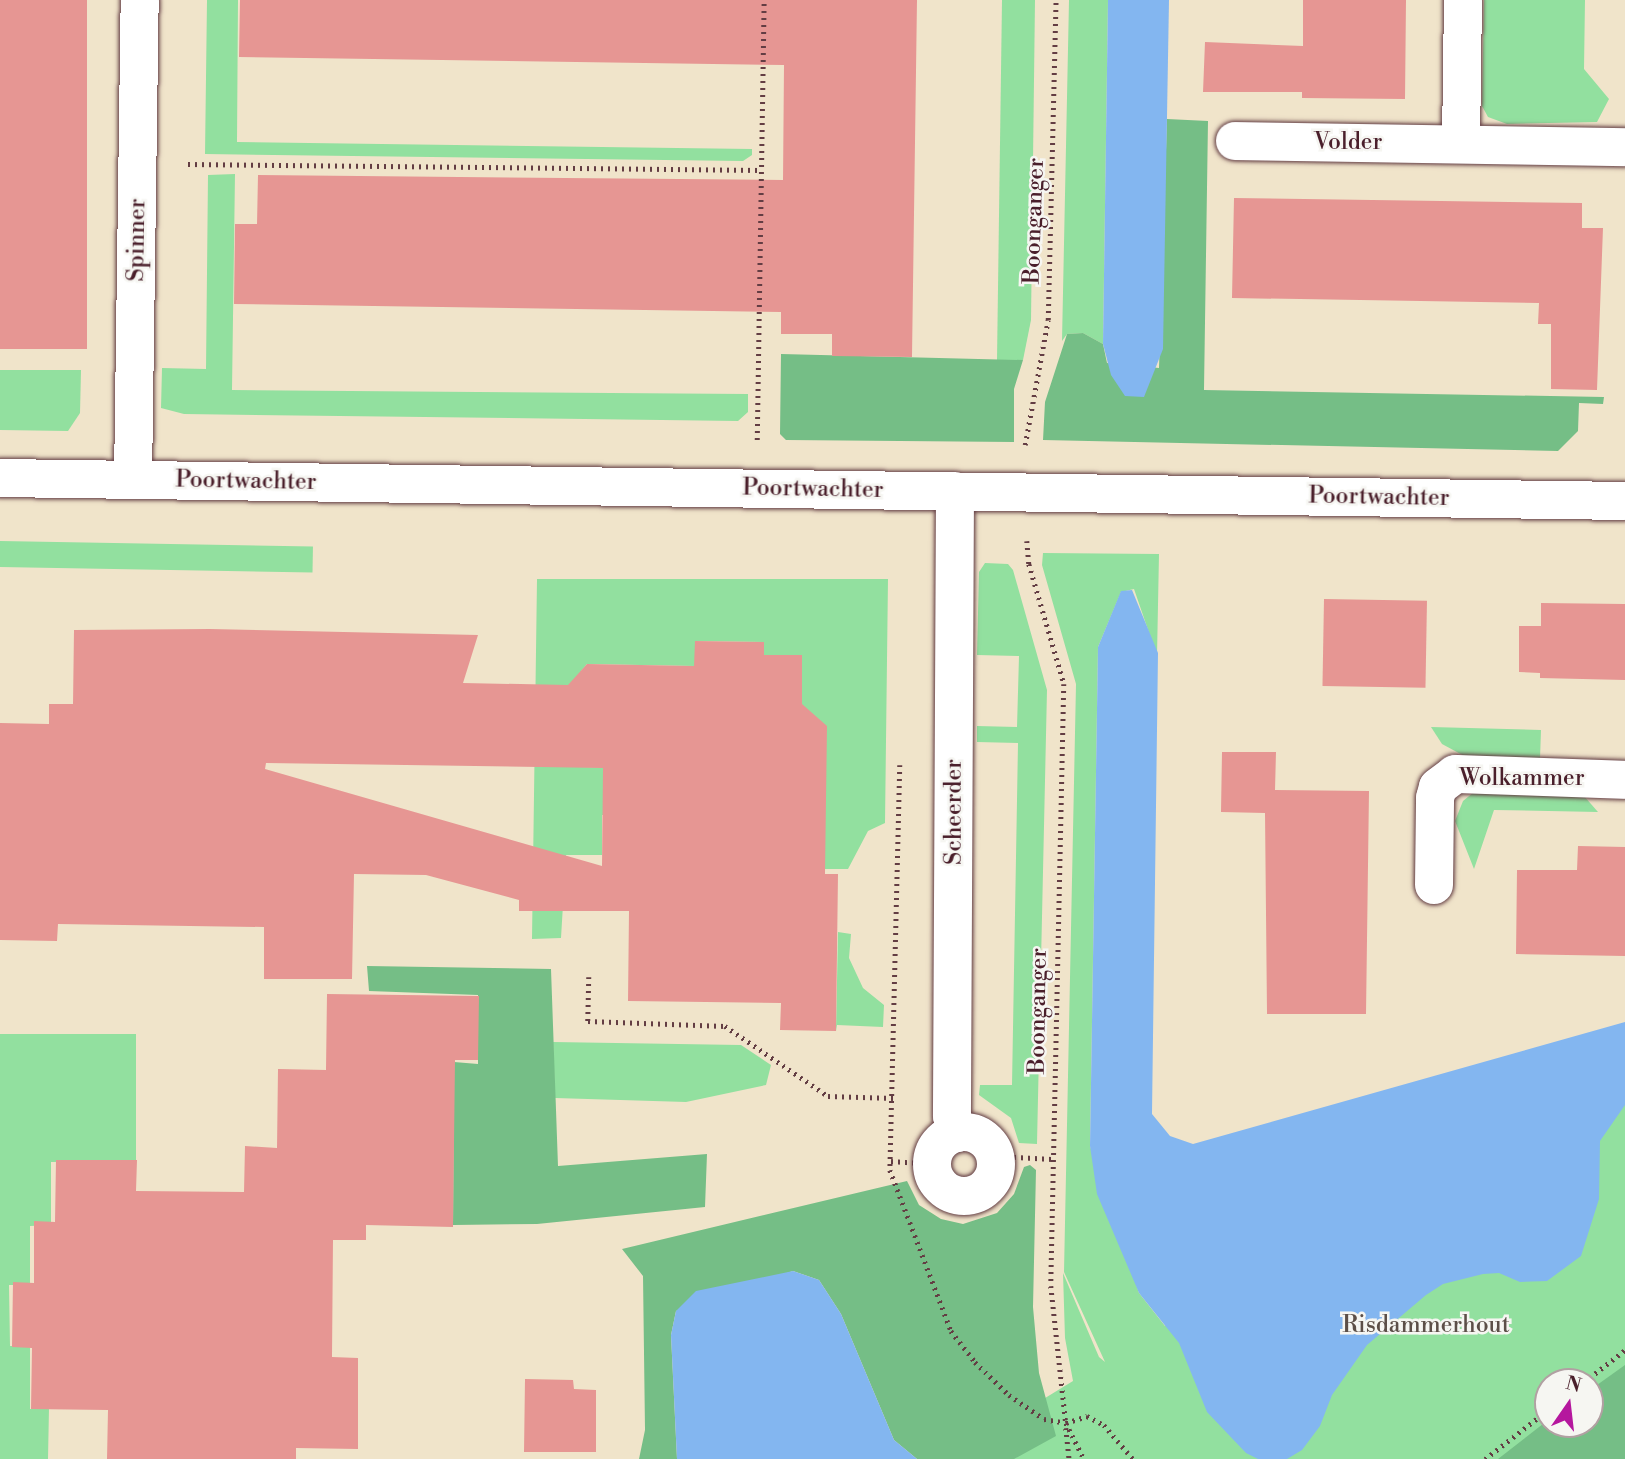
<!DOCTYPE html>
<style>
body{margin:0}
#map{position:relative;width:1625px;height:1459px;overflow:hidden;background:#f0e4ca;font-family:"Libre Bodoni",serif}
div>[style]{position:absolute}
.green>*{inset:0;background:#92e09f;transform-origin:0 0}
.forest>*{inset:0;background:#75be86}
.water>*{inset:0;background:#83b6f0}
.building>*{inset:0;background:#e69693;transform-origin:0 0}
.path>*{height:4.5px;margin-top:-2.25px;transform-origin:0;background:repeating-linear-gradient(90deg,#633d43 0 2px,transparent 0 7px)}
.roads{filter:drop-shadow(0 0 2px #633d43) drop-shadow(0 0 2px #633d43)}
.minor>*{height:38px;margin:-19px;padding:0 19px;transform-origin:19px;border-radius:19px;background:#fff}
.minor>.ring{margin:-19px;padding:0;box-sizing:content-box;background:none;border:38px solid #fff;border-radius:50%}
span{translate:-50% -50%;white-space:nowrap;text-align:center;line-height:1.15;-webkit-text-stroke:5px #f6f6f2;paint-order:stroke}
.street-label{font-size:23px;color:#4a1f2b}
.park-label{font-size:23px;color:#5c4f48}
.north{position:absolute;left:1534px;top:1368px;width:70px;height:70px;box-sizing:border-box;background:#f6f6f2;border:2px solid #b1a0a2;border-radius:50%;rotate:14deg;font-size:19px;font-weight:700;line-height:28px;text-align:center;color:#4a1f2b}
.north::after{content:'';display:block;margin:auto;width:24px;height:32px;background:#b5179e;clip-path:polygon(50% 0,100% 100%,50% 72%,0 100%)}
</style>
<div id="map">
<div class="green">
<div style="clip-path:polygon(207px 0,238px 0,237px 142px,752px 149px,752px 155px,743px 161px,205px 154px)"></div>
<div style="clip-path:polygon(1002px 0,1035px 0,1031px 320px,1023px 360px,997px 360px)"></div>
<div style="clip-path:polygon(1069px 0,1108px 0,1103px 344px,1083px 333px,1067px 334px,1062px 341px)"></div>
<div style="clip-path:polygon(1484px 0,1585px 0,1584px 69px,1609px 99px,1597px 122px,1507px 124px,1488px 117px,1482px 106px)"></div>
<div style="clip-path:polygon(235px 174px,232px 390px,748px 394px,748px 412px,738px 421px,184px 414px,161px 408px,162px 368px,206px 369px,208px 175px)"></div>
<div style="clip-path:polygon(0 370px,81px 370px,80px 413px,68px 431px,0 430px)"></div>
<div style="left:0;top:541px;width:313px;height:26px;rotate:1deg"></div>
<div style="clip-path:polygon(evenodd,1043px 553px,1159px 554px,1157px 656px,1134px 589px,1121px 592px,1098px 647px,1090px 1146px,1139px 1293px,1165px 1326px,1625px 1062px,1625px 1459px,945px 1459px,1073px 1381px,1065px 1338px,1063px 1273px,1099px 1357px,1105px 1362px,1064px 1272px,1076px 684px,1042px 565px,1043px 553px,1548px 1382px,1590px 1382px,1590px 1424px,1548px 1424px,1548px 1382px)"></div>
<div style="clip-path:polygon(985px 563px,1008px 564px,1013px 570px,1047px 690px,1037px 1144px,1019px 1143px,1011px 1118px,979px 1095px,980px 1085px,1012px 1085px,1018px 743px,977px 742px,977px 726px,1017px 727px,1019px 656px,977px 655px,979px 572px)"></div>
<div style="clip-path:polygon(537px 579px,888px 579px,885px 823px,868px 831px,848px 869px,825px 869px,802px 720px,802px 655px,764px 655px,764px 642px,695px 641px,695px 666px,587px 664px,581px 671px,580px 767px,634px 768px,654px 816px,602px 815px,602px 855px,566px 855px,561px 938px,532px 939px)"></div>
<div style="clip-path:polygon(1431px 727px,1541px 730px,1540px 759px,1468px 758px,1442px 744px)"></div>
<div style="clip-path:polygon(1474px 792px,1584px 796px,1598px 812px,1494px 810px,1474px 869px,1455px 821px,1463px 801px)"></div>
<div style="clip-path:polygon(838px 932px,851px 934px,849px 958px,863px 988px,884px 1005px,883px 1027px,837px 1025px,836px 1031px)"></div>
<div style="clip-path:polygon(0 1034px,136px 1034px,136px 1161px,51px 1162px,51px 1225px,30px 1226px,30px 1285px,9px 1285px,10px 1346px,30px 1346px,30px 1409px,49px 1408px,48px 1459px,0 1459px)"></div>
<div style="clip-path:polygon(553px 1042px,741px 1045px,771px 1065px,766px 1085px,686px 1102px,555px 1098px)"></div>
</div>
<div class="forest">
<div style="clip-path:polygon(1167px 119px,1208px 121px,1204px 390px,1604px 397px,1603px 404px,1579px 403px,1578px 431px,1558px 451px,1043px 440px,1045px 402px,1067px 334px,1083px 333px,1103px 344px,1107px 363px,1159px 368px)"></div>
<div style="clip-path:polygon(781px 354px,1023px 360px,1014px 389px,1014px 442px,786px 440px,780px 434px)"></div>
<div style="clip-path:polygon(367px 966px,551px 969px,558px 1166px,707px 1154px,705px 1207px,537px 1224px,453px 1225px,454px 1062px,478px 1064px,478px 995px,369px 991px)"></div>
<div style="clip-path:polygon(1030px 1165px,1036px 1170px,1033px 1307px,1039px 1373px,1056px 1436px,1014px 1459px,917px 1459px,894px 1440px,841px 1314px,819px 1280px,793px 1271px,676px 1311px,671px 1335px,677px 1459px,639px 1459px,645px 1430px,643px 1276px,622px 1249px,907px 1181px,919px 1205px,941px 1219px,963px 1224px,997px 1213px,1014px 1194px,1024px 1167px)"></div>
<div style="clip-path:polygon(1625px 1365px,1625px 1459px,1498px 1459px,1548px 1420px,1548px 1424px,1590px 1424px,1590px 1390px)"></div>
</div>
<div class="water">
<div style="clip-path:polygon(1108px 0,1169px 0,1163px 349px,1144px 397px,1125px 396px,1111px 375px,1103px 344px)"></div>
<div style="clip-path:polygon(1132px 590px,1158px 653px,1152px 1114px,1170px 1136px,1193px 1144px,1625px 1022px,1625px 1105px,1600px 1141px,1599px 1199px,1581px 1256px,1547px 1281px,1520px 1282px,1499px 1273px,1483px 1274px,1443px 1284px,1426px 1295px,1367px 1345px,1332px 1395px,1320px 1426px,1302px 1450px,1287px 1459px,1258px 1459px,1246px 1453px,1207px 1412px,1179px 1343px,1139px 1293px,1097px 1194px,1090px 1146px,1098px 647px,1121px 591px)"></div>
<div style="clip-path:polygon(793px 1271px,819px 1280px,841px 1314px,894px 1440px,917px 1459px,677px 1459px,671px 1335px,676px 1311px,696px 1291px)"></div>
</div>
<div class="building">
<div style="left:0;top:0;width:87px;height:349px"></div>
<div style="clip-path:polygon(240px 0,917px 0,912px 357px,832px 356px,832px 334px,781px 334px,781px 312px,234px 304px,235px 224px,257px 224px,258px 175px,783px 180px,784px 65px,239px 57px)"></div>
<div style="clip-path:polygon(1303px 0,1406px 0,1405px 99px,1302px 98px,1302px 92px,1203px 92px,1205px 42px,1303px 46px)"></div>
<div style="clip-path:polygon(1234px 198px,1582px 203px,1582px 228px,1603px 228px,1597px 390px,1551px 389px,1551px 324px,1538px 324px,1539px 303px,1232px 298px)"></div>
<div style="left:1324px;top:599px;width:103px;height:87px;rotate:1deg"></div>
<div style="clip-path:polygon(1541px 603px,1625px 604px,1625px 680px,1540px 678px,1540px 673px,1519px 672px,1519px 626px,1541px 626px)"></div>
<div style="clip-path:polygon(evenodd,210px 629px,478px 635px,463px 683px,568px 685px,587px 664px,694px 666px,695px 641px,764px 642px,764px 655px,802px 655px,802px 704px,827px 726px,825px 874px,838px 874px,836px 1031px,780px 1030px,781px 1003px,628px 1001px,629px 911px,519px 911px,519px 900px,426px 875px,354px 874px,352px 979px,264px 979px,264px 927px,58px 924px,57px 941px,0 940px,0 723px,49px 724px,49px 704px,73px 704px,74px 630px,210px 629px,266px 763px,603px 768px,602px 866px,265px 769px,266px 763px)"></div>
<div style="clip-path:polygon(1222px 752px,1276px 752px,1275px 790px,1369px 791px,1366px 1014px,1267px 1014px,1265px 813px,1221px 812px)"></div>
<div style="clip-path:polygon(1578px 846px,1625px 847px,1625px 956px,1516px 954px,1517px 870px,1577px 870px)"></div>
<div style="clip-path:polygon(327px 994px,479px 996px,478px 1060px,455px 1060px,453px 1227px,366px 1225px,366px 1240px,333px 1240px,332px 1357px,358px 1358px,358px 1449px,296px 1448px,296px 1459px,107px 1459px,108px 1410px,31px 1409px,32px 1348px,12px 1347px,13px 1282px,34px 1283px,34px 1221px,55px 1222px,56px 1160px,137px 1160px,136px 1191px,244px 1192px,245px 1146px,277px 1148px,278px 1069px,326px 1070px)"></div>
<div style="clip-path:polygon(525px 1379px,573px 1380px,574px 1389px,596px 1390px,596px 1452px,524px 1452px)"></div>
</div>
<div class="path">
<div style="left:188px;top:164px;width:573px;rotate:0.6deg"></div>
<div style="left:757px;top:440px;width:440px;rotate:-89.1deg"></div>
<div style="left:1025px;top:445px;width:127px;rotate:-79.6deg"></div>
<div style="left:1048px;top:320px;width:320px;rotate:-88.6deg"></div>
<div style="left:1027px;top:541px;width:23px;rotate:85deg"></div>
<div style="left:1029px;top:564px;width:125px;rotate:73.7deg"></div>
<div style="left:1064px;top:684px;width:602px;rotate:91.24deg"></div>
<div style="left:1051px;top:1286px;width:138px;rotate:83.8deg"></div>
<div style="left:1066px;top:1423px;width:40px;rotate:63.4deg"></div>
<div style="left:900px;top:765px;width:405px;rotate:91.4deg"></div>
<div style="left:890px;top:1170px;width:172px;rotate:69.2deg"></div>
<div style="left:951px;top:1331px;width:39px;rotate:52deg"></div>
<div style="left:975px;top:1362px;width:47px;rotate:44.1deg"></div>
<div style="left:1009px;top:1395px;width:42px;rotate:34.4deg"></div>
<div style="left:1044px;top:1419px;width:22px;rotate:10deg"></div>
<div style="left:1066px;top:1423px;width:22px;rotate:-18deg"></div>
<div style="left:1087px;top:1416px;width:19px;rotate:28deg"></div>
<div style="left:1104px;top:1425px;width:45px;rotate:49.5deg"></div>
<div style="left:589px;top:977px;width:44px;rotate:91.3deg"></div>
<div style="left:588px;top:1021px;width:137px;rotate:2.1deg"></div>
<div style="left:725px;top:1026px;width:125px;rotate:34.2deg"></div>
<div style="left:828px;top:1096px;width:66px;rotate:1.7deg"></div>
<div style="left:1000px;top:1156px;width:52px;rotate:3.3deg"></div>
<div style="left:891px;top:1161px;width:29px;rotate:4deg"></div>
<div style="left:1584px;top:1382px;width:52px;rotate:-38deg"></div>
<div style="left:1066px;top:1428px;width:31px;rotate:84deg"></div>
<div style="left:1485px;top:1459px;width:80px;rotate:-37.9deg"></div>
</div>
<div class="roads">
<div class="minor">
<div style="left:1235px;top:141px;width:390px;rotate:0.9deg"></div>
<div style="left:1461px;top:143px;width:143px;rotate:-89.2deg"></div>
<div style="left:0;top:478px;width:1625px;rotate:0.81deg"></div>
<div style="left:133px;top:480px;width:480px;rotate:-89.2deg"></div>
<div style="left:955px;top:491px;width:625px;rotate:90.28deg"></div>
<div style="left:952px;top:1116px;width:18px;rotate:74deg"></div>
<div style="left:1434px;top:885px;width:87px;rotate:-89.3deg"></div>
<div style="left:1435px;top:798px;width:11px;rotate:-75deg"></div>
<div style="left:1438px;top:787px;width:21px;rotate:-37deg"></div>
<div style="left:1455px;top:774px;width:170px;rotate:2deg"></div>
<div class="ring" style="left:932px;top:1132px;width:26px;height:26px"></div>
</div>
</div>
<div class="street-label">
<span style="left:1348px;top:142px">Volder</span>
<span style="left:1034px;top:221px;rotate:-88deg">Boonganger</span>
<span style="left:137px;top:240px;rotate:-89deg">Spinner</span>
<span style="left:246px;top:481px;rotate:1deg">Poortwachter</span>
<span style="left:813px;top:489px;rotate:1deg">Poortwachter</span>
<span style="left:1379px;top:497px;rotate:1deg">Poortwachter</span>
<span style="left:1522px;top:778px">Wolkammer</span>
<span style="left:954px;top:812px;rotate:-90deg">Scheerder</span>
<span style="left:1038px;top:1011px;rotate:-89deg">Boonganger</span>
</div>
<div class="park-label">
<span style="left:1426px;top:1325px">Risdammerhout</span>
</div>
<div class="north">N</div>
</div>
